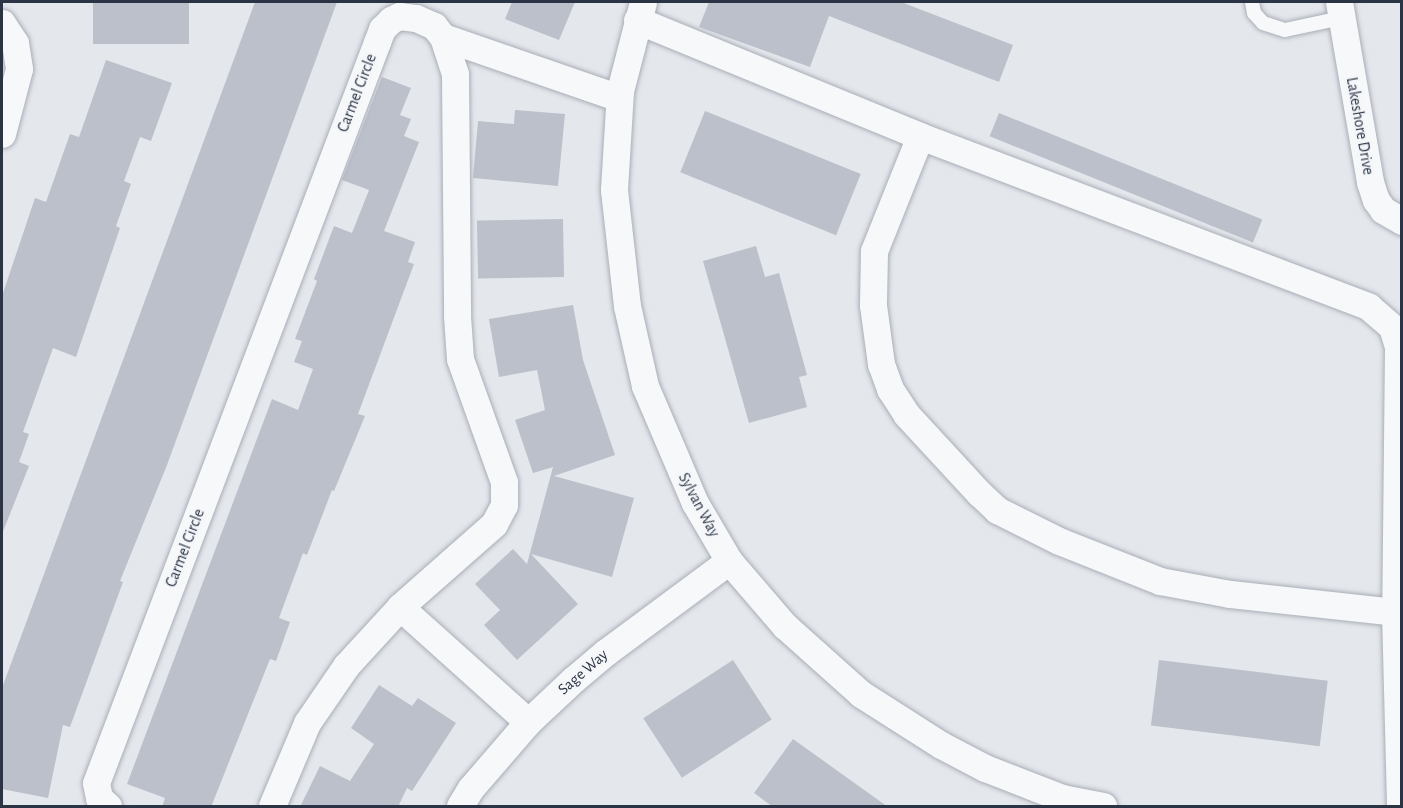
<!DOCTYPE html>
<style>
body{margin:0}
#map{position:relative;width:1403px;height:808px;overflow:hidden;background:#e4e7ec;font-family:"Alegreya Sans",sans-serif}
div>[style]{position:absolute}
.building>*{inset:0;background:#bbc0ca;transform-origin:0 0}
.roads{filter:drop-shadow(0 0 2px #a9aeb7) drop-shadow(0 0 2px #a9aeb7)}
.lane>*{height:14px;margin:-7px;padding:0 7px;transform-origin:7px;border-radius:7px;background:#f7f8fa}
.street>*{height:27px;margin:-13.5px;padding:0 13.5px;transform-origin:13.5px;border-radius:13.5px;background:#f7f8fa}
span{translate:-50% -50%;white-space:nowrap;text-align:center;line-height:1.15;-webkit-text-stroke:4.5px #f4f6f9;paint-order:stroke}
.street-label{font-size:16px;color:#2b3445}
.frame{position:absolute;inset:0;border:3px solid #2b3445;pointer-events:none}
</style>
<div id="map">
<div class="building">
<div style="left:93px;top:2px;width:96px;height:42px"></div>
<div style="clip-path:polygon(255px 2px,337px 2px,167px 465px,120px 581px,123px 582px,70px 727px,63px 725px,48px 798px,2px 789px,2px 688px)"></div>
<div style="clip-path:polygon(512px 2px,575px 2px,559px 40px,505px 19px)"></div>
<div style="clip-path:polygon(709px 2px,901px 2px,1013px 45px,999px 82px,829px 16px,810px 67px,699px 27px)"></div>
<div style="clip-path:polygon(106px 60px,172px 83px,151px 141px,140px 137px,124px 181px,131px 184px,116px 226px,120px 228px,76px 357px,53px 348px,23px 432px,29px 434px,19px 462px,29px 466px,2px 534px,2px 296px,35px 198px,46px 202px,70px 134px,79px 137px)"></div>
<div style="clip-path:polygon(382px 77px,411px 88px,400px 115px,411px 119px,404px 136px,419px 142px,384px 231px,415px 242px,408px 262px,414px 264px,358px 414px,365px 416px,334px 491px,332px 490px,307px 555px,303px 553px,279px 618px,290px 622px,276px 661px,270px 659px,211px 807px,162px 807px,165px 798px,127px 784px,272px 399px,298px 410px,313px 369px,294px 362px,302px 341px,295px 339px,317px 281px,314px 279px,334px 226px,352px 233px,369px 190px,342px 180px)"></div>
<div style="clip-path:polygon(515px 110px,565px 114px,558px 186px,473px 178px,478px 121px,514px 124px)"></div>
<div style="left:705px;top:111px;width:168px;height:66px;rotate:22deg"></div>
<div style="left:999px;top:113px;width:284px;height:25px;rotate:22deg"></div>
<div style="left:563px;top:219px;width:58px;height:86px;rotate:89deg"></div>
<div style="clip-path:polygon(756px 246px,765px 277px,779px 273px,807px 375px,799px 377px,807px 407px,749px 423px,703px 261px)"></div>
<div style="clip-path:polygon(573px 305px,583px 360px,615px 455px,554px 476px,634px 498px,612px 577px,531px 554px,578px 604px,517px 660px,484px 625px,500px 610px,475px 584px,513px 549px,527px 564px,553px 467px,533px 473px,515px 420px,545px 410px,537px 370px,499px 377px,489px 319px)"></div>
<div style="left:733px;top:660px;width:71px;height:107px;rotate:57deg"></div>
<div style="left:1159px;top:660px;width:170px;height:66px;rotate:7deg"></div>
<div style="clip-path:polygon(379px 685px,412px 706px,418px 698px,456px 723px,412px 791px,407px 788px,398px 807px,300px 807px,320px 766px,350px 781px,374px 744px,351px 728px)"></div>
<div style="clip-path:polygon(793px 739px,888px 807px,773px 807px,754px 793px)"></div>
</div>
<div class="roads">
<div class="lane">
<div style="left:1252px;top:2px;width:11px;rotate:80deg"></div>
<div style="left:1254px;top:13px;width:13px;rotate:48deg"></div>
<div style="left:1263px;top:23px;width:23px;rotate:18deg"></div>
<div style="left:1285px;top:30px;width:57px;rotate:-12.1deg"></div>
</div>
<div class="street">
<div style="left:643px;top:2px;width:92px;rotate:104.5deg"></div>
<div style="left:620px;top:91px;width:99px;rotate:93.5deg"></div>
<div style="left:614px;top:190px;width:117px;rotate:83.6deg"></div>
<div style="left:627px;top:306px;width:82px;rotate:77.3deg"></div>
<div style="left:645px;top:386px;width:127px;rotate:66.9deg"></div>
<div style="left:695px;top:503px;width:67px;rotate:59.6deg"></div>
<div style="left:729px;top:561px;width:86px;rotate:49.3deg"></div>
<div style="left:785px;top:626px;width:102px;rotate:41.8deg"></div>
<div style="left:861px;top:694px;width:95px;rotate:32.5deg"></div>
<div style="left:941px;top:745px;width:50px;rotate:27.6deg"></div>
<div style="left:985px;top:768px;width:83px;rotate:21.3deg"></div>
<div style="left:1062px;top:798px;width:42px;rotate:11deg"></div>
<div style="left:1339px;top:2px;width:183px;rotate:80.2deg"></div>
<div style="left:1370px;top:182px;width:19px;rotate:72deg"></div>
<div style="left:1376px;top:200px;width:12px;rotate:55deg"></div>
<div style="left:1383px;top:210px;width:22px;rotate:30deg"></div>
<div style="left:637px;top:20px;width:306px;rotate:22.3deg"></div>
<div style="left:920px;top:136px;width:480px;rotate:20.8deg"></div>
<div style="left:1369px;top:307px;width:30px;rotate:41deg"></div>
<div style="left:1392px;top:327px;width:21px;rotate:73deg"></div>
<div style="left:1398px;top:347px;width:265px;rotate:90.6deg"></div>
<div style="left:1395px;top:612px;width:194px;rotate:88.5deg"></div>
<div style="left:2px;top:23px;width:24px;rotate:57deg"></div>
<div style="left:15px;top:43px;width:26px;rotate:81deg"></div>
<div style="left:19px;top:69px;width:67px;rotate:104.7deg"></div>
<div style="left:443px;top:37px;width:186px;rotate:19.1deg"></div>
<div style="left:920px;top:136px;width:124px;rotate:111.8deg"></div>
<div style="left:874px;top:251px;width:54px;rotate:91.1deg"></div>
<div style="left:873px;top:305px;width:60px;rotate:82.3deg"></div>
<div style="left:881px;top:364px;width:27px;rotate:70deg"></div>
<div style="left:890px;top:389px;width:30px;rotate:57deg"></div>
<div style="left:906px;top:414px;width:108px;rotate:47.3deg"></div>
<div style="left:979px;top:493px;width:25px;rotate:43deg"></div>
<div style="left:997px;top:510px;width:69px;rotate:26.6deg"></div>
<div style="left:1059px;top:541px;width:109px;rotate:21.6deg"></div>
<div style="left:1160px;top:581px;width:71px;rotate:10.5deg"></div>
<div style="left:1230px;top:594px;width:166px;rotate:6.2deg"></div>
<div style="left:400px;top:607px;width:172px;rotate:41.9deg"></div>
<div style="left:108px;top:806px;width:12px;rotate:-138deg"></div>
<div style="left:99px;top:798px;width:15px;rotate:-101deg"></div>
<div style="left:96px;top:783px;width:792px;rotate:-69.23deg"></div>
<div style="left:377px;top:42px;width:14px;rotate:-69deg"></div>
<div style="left:382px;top:29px;width:13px;rotate:-45deg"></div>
<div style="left:391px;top:20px;width:9px;rotate:-27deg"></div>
<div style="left:399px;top:16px;width:17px;rotate:7deg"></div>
<div style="left:416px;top:18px;width:20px;rotate:24deg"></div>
<div style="left:434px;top:26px;width:14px;rotate:51deg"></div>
<div style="left:443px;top:37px;width:39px;rotate:72deg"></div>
<div style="left:455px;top:74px;width:242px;rotate:89.5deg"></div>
<div style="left:457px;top:316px;width:43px;rotate:86deg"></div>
<div style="left:460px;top:359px;width:131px;rotate:70.3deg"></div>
<div style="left:504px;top:482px;width:23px;rotate:90deg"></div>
<div style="left:504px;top:505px;width:21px;rotate:118deg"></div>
<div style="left:494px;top:524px;width:125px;rotate:138.6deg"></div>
<div style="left:400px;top:607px;width:80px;rotate:132.5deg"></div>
<div style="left:346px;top:666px;width:69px;rotate:124.4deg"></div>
<div style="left:307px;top:723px;width:90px;rotate:112.9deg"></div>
<div style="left:460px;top:806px;width:21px;rotate:-59deg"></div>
<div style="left:471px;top:788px;width:87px;rotate:-49.2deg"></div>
<div style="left:528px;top:722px;width:63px;rotate:-43.1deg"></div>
<div style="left:574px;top:679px;width:42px;rotate:-40.2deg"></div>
<div style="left:606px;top:652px;width:153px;rotate:-36.5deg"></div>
</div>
</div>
<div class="street-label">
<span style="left:357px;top:93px;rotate:-69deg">Carmel Circle</span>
<span style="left:1360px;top:126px;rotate:80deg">Lakeshore Drive</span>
<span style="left:699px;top:505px;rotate:62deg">Sylvan Way</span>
<span style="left:185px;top:548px;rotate:-69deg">Carmel Circle</span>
<span style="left:583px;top:672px;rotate:-41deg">Sage Way</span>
</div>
<div class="frame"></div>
</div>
